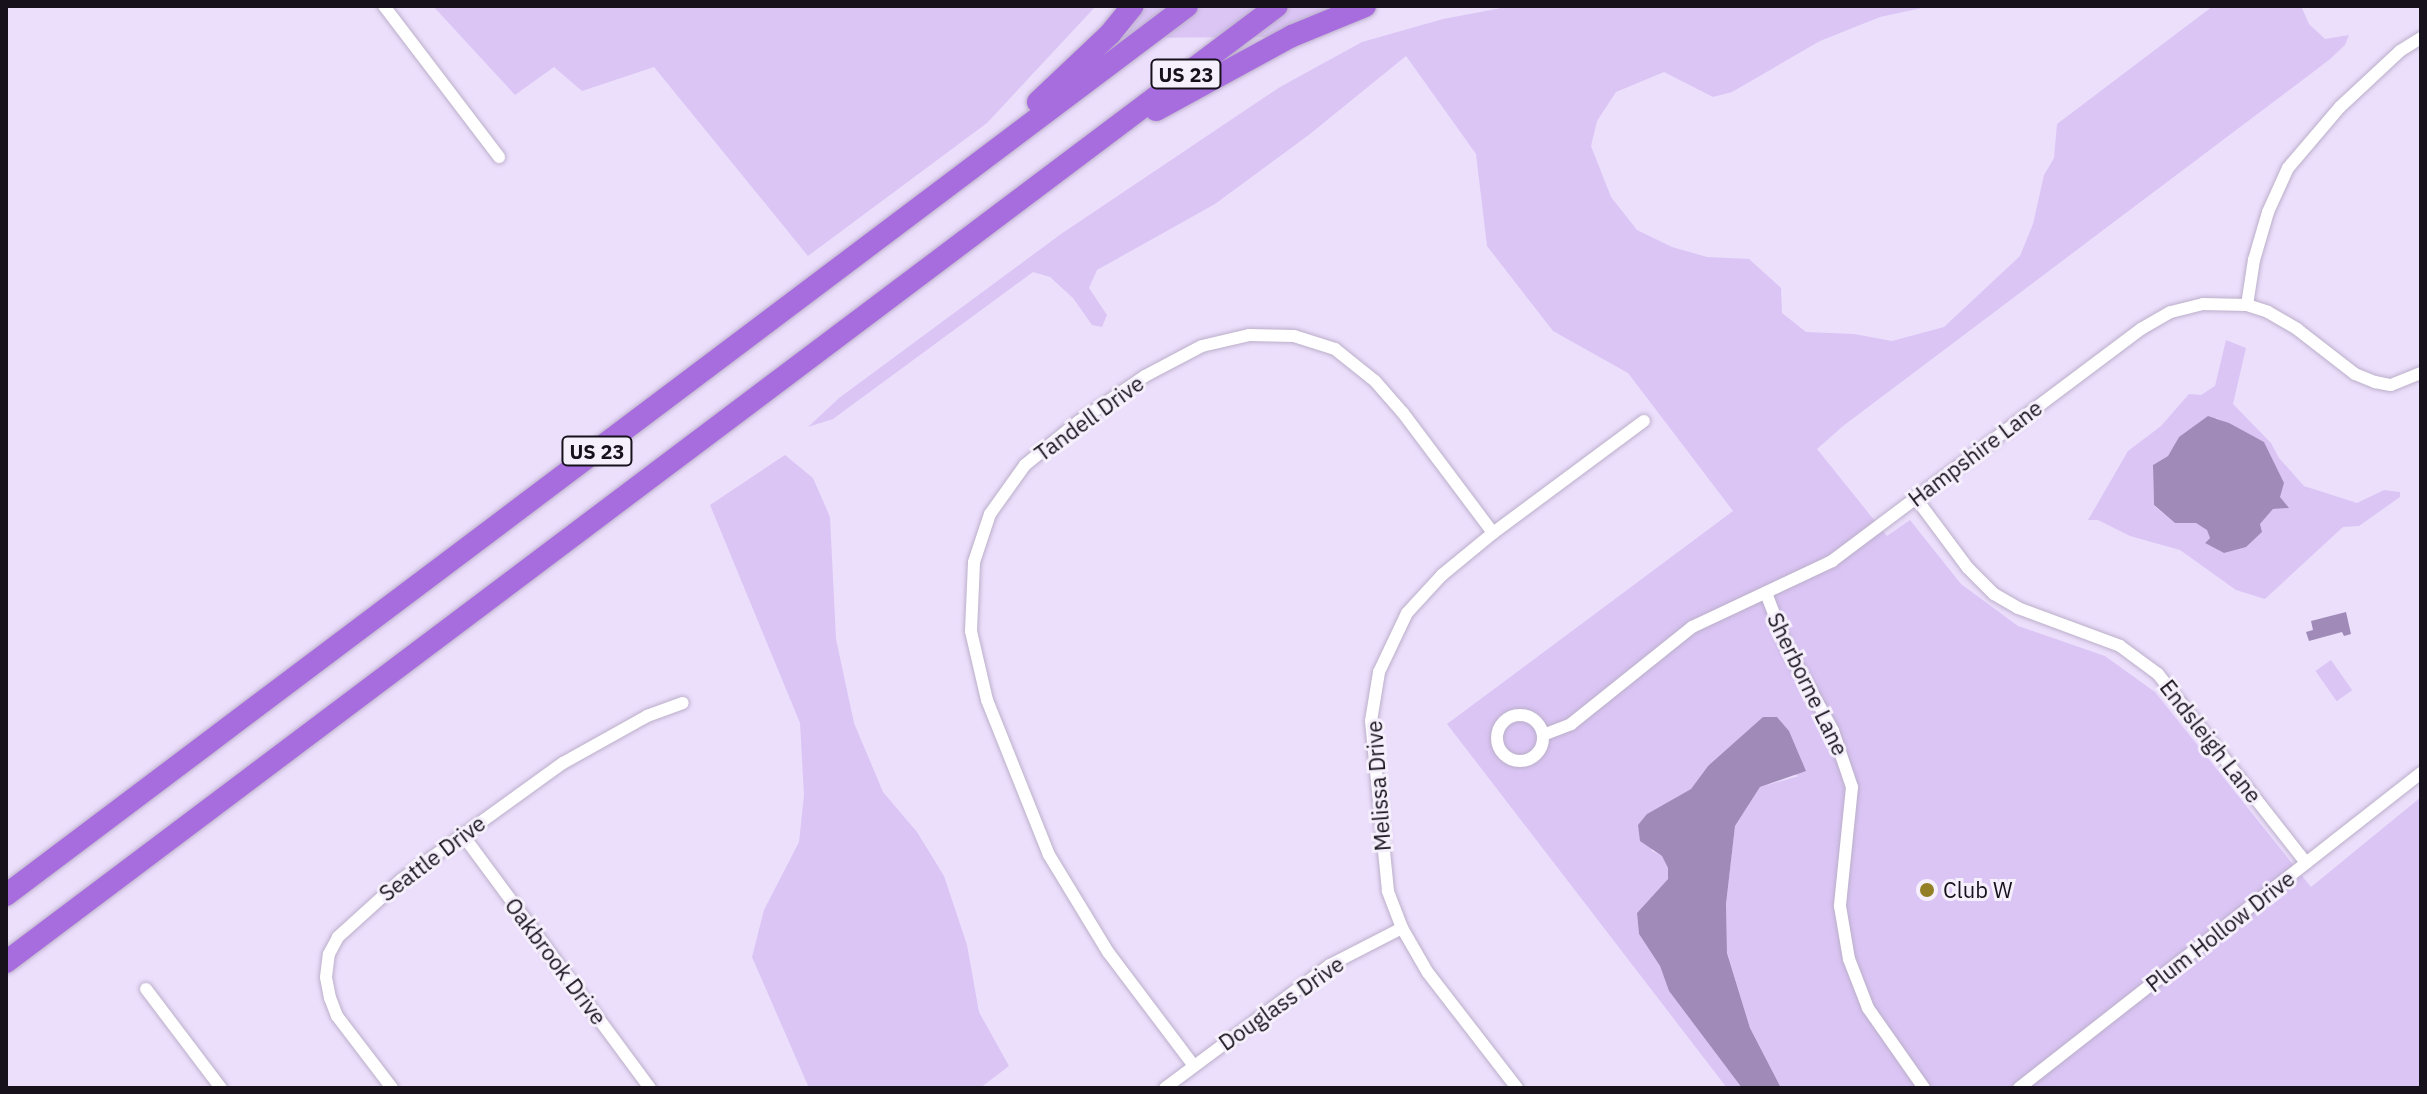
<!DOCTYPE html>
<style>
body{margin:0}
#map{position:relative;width:2427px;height:1094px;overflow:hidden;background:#ecdffc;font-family:"IBM Plex Sans",sans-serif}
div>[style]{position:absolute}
.green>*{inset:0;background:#dbc5f5;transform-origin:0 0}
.water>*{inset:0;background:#9f8ab8}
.roads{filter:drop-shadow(0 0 2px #bbafca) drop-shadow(0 0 2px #bbafca)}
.minor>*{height:12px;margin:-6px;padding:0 6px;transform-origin:6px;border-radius:6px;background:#fff}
.minor>.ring{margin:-6px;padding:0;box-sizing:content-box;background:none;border:12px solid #fff;border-radius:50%}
.motorway>*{height:22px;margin:-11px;padding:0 11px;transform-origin:11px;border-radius:11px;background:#a76cde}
.dots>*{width:22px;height:22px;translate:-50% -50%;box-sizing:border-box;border:4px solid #f5f0fc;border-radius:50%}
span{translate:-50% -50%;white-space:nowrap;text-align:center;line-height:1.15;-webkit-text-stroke:6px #f5f0fc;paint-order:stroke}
.shield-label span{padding:2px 6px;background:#f5f0fc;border:2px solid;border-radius:6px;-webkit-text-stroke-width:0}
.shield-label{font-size:20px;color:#16111b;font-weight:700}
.street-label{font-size:22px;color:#16111b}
.poi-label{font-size:22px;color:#16111b}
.left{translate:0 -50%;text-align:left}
.frame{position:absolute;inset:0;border:8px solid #16111b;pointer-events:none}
</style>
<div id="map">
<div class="green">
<div style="clip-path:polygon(433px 6px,1096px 6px,987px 123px,808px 256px,654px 67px,582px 91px,554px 67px,515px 95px)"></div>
<div style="clip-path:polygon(1147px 6px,1338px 6px,1268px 37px,1123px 38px)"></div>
<div style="clip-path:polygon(1512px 6px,1931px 6px,1880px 17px,1820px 41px,1732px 92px,1713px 97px,1664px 72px,1616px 92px,1597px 121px,1591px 146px,1611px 197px,1637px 230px,1672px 247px,1707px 257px,1749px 259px,1781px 288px,1782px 313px,1806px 332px,1854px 334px,1892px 341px,1944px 327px,2020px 256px,2033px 224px,2044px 175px,2054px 158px,2057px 124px,2213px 6px,2301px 6px,2309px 24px,2325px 39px,2349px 35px,2345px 45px,2329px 60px,1843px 426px,1817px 449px,1887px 536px,1910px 520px,1961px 584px,2018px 626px,2105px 656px,2155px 692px,2311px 887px,2421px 797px,2421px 1088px,1781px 1088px,1750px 1028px,1727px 952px,1726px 904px,1735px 826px,1760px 787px,1799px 776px,1720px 757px,1708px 766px,1691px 789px,1647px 814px,1652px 851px,1662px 856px,1668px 868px,1668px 879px,1637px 913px,1639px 934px,1660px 966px,1669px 991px,1742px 1088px,1727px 1088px,1447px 724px,1733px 511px,1628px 373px,1553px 331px,1487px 246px,1476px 154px,1406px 56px,1310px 134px,1215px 204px,1097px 270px,1089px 288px,1107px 315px,1102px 327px,1092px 325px,1073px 298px,1050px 277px,1033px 272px,833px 419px,808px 427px,839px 398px,1061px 234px,1280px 87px,1362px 42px,1443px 19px)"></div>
<div style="clip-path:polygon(evenodd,2226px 340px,2246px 348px,2233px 404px,2271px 443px,2279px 458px,2304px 486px,2357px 503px,2384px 490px,2400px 492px,2400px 497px,2359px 526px,2343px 527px,2265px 599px,2236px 590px,2180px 550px,2130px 536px,2098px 520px,2088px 520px,2128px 451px,2161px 426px,2189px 394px,2201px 395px,2215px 386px,2226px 340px,2217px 418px,2264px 442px,2280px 497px,2288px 508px,2273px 509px,2260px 524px,2262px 532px,2246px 546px,2224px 553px,2205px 543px,2210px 538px,2208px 530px,2196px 523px,2175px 523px,2154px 506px,2153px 465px,2168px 456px,2179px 437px,2217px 418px)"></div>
<div style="clip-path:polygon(785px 455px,813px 478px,830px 517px,836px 639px,854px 723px,883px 792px,917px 832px,944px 876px,967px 945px,979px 1012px,1009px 1066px,980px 1088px,809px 1088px,752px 957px,764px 910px,799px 842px,804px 795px,800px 723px,710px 505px)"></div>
<div style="left:2331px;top:660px;width:37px;height:19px;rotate:55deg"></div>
</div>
<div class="water">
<div style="clip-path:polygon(2208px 416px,2229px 423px,2264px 442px,2284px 483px,2280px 497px,2289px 508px,2273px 509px,2260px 524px,2262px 532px,2246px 547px,2224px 553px,2205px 543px,2210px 538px,2207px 530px,2196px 523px,2175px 523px,2154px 505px,2153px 465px,2168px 456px,2179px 437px)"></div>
<div style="clip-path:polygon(2346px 612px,2351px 634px,2344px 636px,2342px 632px,2309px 641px,2306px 632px,2313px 630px,2311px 621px)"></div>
<div style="clip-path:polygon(1763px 717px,1777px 717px,1789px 731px,1806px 771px,1760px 787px,1735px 826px,1726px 904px,1727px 953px,1750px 1028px,1781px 1088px,1742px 1088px,1669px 991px,1660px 966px,1639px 934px,1637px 913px,1668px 879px,1668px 868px,1662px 856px,1640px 841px,1638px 825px,1647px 814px,1691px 789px,1708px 766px)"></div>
</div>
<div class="roads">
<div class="minor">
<div style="left:384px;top:6px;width:190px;rotate:52.7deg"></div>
<div style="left:2247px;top:305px;width:46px;rotate:-81.2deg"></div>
<div style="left:2254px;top:260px;width:50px;rotate:-73.7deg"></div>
<div style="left:2268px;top:212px;width:48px;rotate:-65.6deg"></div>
<div style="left:2288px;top:168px;width:80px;rotate:-49.6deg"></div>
<div style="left:2340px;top:107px;width:82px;rotate:-43deg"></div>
<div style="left:2400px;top:51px;width:25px;rotate:-32deg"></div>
<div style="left:1915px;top:497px;width:89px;rotate:53.3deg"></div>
<div style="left:1968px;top:568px;width:37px;rotate:45deg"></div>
<div style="left:1994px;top:594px;width:28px;rotate:30deg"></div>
<div style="left:2018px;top:608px;width:109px;rotate:20.4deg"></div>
<div style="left:2120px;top:646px;width:47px;rotate:36.4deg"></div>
<div style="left:2158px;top:674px;width:240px;rotate:51.9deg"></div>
<div style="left:1766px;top:593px;width:56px;rotate:69deg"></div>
<div style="left:1786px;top:645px;width:98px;rotate:61.3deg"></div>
<div style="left:1833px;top:731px;width:59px;rotate:71.3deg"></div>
<div style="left:1852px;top:787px;width:120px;rotate:95.8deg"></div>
<div style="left:1840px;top:906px;width:54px;rotate:80.4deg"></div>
<div style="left:1849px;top:959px;width:53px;rotate:68.8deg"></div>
<div style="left:1868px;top:1008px;width:98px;rotate:55deg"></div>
<div class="ring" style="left:1497px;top:715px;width:34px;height:34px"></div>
<div style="left:1543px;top:735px;width:30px;rotate:-21deg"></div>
<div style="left:1571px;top:724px;width:155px;rotate:-38.7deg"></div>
<div style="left:1692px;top:627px;width:155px;rotate:-25.2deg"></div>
<div style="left:1832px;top:561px;width:386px;rotate:-36.9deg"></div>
<div style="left:2141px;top:329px;width:34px;rotate:-30deg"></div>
<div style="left:2171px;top:312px;width:33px;rotate:-14deg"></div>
<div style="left:2203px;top:304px;width:44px;rotate:1.3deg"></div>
<div style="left:2247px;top:305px;width:22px;rotate:18deg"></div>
<div style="left:2268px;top:312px;width:34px;rotate:30deg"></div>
<div style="left:2297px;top:329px;width:73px;rotate:37.8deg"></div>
<div style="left:2355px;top:374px;width:22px;rotate:22deg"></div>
<div style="left:2375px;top:382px;width:16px;rotate:11deg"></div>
<div style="left:2391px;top:385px;width:32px;rotate:-22deg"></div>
<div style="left:462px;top:834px;width:316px;rotate:53.5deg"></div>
<div style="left:146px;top:989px;width:124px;rotate:52.9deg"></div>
<div style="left:1194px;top:1066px;width:143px;rotate:-127deg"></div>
<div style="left:1108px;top:952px;width:114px;rotate:-121.3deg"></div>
<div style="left:1049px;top:855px;width:167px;rotate:-111.8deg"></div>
<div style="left:987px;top:700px;width:71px;rotate:-103.1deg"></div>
<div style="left:971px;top:631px;width:69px;rotate:-87.5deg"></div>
<div style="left:974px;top:562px;width:51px;rotate:-71.6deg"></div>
<div style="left:990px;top:514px;width:60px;rotate:-54.5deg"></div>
<div style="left:1025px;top:465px;width:68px;rotate:-39.1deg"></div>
<div style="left:1078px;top:422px;width:81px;rotate:-34.5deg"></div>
<div style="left:1145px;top:376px;width:64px;rotate:-27.8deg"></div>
<div style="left:1202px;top:346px;width:48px;rotate:-13.2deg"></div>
<div style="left:1249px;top:335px;width:45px;rotate:1.3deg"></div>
<div style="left:1294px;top:336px;width:43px;rotate:17.6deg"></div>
<div style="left:1335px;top:349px;width:51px;rotate:38.7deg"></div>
<div style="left:1375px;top:381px;width:43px;rotate:48.8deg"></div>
<div style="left:1403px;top:413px;width:150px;rotate:53.1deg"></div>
<div style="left:392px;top:1088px;width:91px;rotate:-127.4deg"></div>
<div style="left:337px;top:1016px;width:19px;rotate:-111deg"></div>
<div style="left:330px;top:998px;width:21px;rotate:-101deg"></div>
<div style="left:326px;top:977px;width:23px;rotate:-83deg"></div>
<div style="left:329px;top:954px;width:19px;rotate:-62deg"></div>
<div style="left:338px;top:937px;width:86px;rotate:-42.2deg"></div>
<div style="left:402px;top:879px;width:198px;rotate:-35.8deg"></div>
<div style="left:563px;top:763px;width:96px;rotate:-29.2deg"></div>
<div style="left:647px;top:716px;width:38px;rotate:-20deg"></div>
<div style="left:1165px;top:1088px;width:206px;rotate:-36.7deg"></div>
<div style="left:1330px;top:965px;width:81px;rotate:-27.2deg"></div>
<div style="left:1517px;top:1088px;width:145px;rotate:-127.7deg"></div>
<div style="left:1428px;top:973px;width:52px;rotate:-120deg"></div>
<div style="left:1402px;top:928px;width:40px;rotate:-111deg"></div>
<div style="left:1388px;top:891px;width:171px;rotate:-95.7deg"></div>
<div style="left:1371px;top:721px;width:50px;rotate:-80.7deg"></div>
<div style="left:1379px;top:672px;width:65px;rotate:-64.6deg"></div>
<div style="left:1407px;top:613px;width:52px;rotate:-47.4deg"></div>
<div style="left:1442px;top:575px;width:66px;rotate:-39.5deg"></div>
<div style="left:1493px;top:533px;width:188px;rotate:-36.6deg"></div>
<div style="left:2019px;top:1088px;width:511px;rotate:-38.08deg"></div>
</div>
<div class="motorway">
<div style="left:1038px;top:102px;width:99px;rotate:-43.4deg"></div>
<div style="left:1110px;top:34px;width:36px;rotate:-51deg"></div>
<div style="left:1156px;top:110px;width:155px;rotate:-28.6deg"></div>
<div style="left:1292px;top:36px;width:79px;rotate:-22.3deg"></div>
<div style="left:6px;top:895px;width:1478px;rotate:-36.97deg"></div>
<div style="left:6px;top:962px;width:1590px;rotate:-36.95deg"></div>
</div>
</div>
<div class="dots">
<div style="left:1927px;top:890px;background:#937f26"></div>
</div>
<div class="shield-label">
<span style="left:1186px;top:74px">US 23</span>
<span style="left:597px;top:451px">US 23</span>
</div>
<div class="street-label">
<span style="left:1089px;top:418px;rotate:-36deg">Tandell Drive</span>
<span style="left:1975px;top:453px;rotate:-37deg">Hampshire Lane</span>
<span style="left:1808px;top:684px;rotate:64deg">Sherborne Lane</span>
<span style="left:2211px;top:741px;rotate:52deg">Endsleigh Lane</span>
<span style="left:1378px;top:786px;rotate:-94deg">Melissa Drive</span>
<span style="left:432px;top:858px;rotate:-37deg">Seattle Drive</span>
<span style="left:2220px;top:931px;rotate:-38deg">Plum Hollow Drive</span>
<span style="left:556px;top:961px;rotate:53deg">Oakbrook Drive</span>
<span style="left:1281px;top:1003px;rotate:-35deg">Douglass Drive</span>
</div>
<div class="poi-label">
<span class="left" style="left:1943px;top:890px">Club W</span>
</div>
<div class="frame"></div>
</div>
